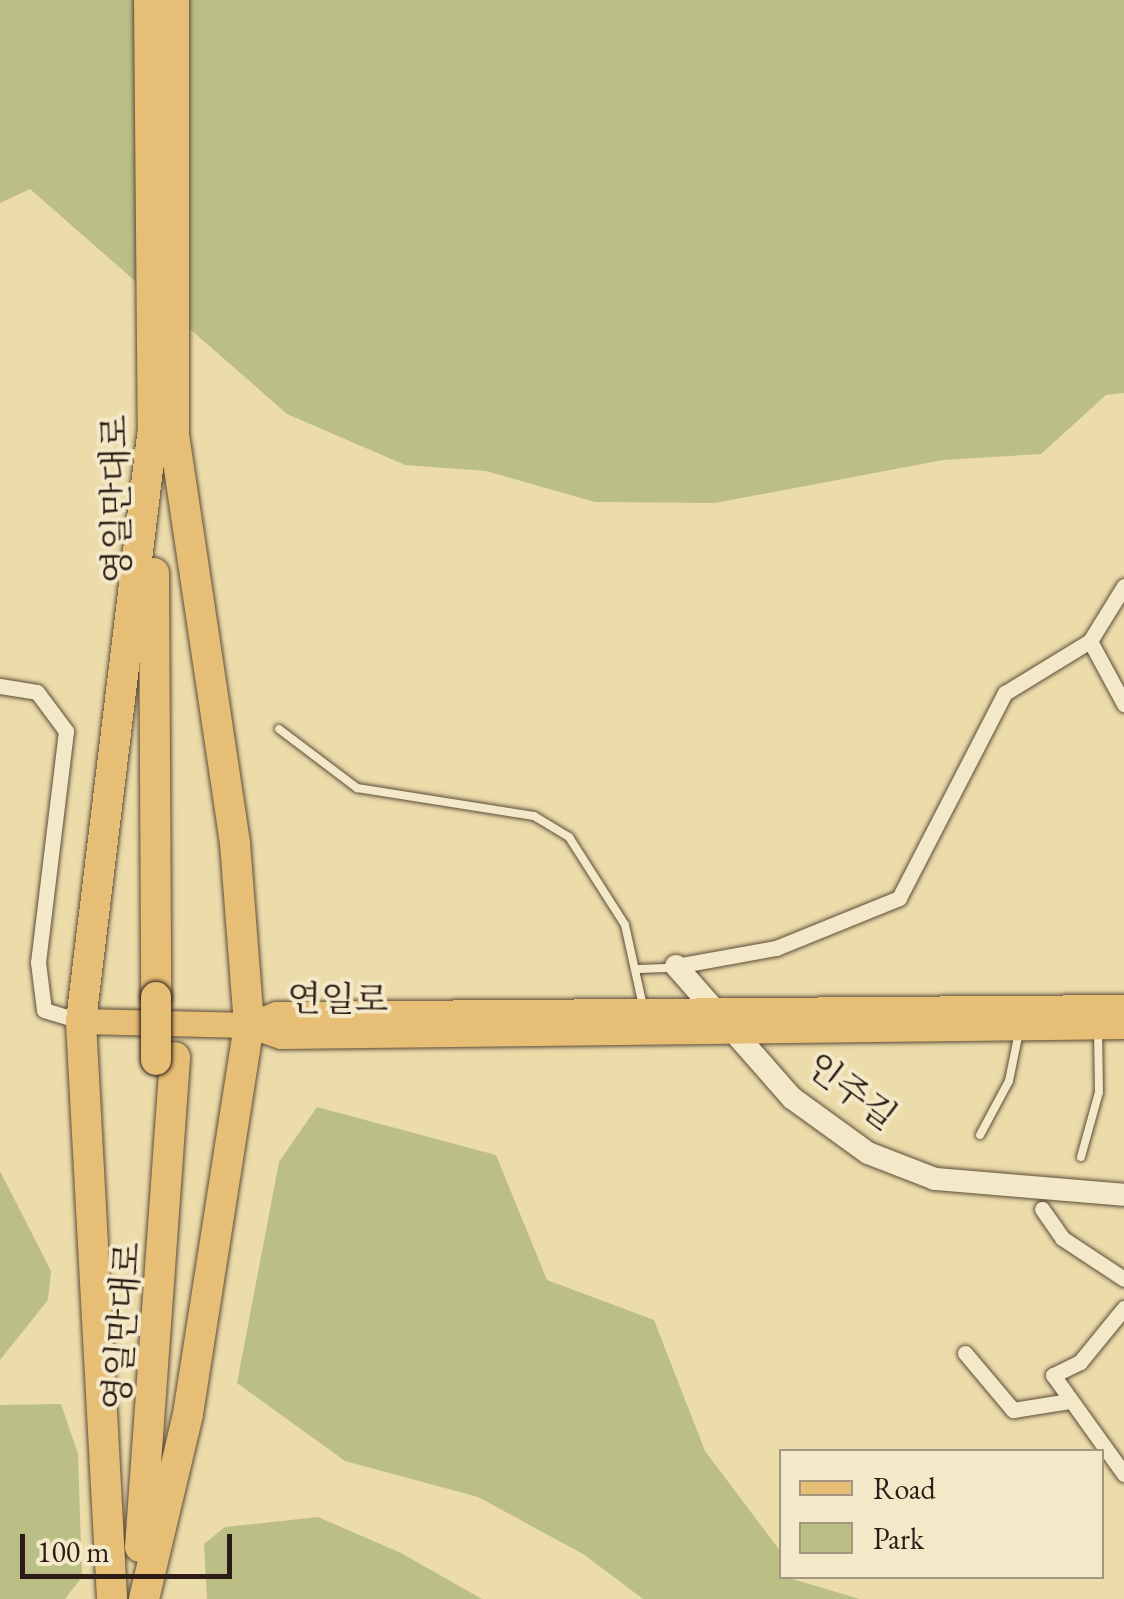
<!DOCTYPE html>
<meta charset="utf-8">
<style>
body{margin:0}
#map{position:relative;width:1124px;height:1599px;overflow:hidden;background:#ecdcaa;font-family:"EB Garamond","Noto Serif KR",serif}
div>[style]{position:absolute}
.green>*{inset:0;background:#bbbf86}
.roads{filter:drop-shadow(0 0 2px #5c4c3a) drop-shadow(0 0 2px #5c4c3a)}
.lane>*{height:8px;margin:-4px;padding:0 4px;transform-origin:4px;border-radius:4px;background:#f3e8c8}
.street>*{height:15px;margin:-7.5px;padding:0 7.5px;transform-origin:7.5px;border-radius:7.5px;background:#f3e8c8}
.secondary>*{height:22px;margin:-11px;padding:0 11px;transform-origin:11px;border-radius:11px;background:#f3e8c8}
.primary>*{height:25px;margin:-12.5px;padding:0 12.5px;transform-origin:12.5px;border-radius:12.5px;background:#e6be75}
.highway>*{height:30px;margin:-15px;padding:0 15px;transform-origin:15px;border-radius:15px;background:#e6be75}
.bridges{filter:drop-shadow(0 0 2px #2c1c15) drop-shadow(0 0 2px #2c1c15)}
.highway-bridge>*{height:30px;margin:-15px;padding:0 15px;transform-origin:15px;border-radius:15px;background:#e6be75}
span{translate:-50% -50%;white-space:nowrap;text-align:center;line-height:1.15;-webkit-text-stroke:8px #f3e8c8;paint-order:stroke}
.street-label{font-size:35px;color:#2c1c15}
.legend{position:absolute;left:779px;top:1449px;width:325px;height:130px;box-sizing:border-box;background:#f3e8c8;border:2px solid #a39680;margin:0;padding:12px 18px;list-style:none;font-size:30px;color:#2c1c15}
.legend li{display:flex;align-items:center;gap:20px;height:50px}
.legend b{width:50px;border:2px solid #a39680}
.scale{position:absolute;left:20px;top:1534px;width:212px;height:45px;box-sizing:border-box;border:5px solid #2c1c15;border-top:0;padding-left:12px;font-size:30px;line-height:35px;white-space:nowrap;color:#2c1c15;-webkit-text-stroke:8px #f3e8c8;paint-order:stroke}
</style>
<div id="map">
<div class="green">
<div style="clip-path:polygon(0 0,1124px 0,1124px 393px,1106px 395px,1041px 454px,943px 460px,715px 503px,595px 502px,486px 471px,405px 465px,287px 414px,30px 189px,0 203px)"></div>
<div style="clip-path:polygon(317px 1107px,496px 1155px,547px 1280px,654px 1320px,705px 1451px,781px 1552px,782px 1576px,860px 1599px,643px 1599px,583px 1554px,478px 1497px,345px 1461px,237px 1383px,279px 1162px)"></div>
<div style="clip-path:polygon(0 1171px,51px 1271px,48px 1300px,0 1360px)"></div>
<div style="clip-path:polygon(61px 1404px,78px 1454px,82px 1577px,65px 1599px,0 1599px,0 1405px)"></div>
<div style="clip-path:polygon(318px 1517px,401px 1553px,482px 1599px,207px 1599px,204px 1544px,225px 1527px)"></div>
</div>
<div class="roads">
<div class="lane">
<div style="left:279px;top:729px;width:98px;rotate:37.1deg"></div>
<div style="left:357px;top:788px;width:179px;rotate:9deg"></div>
<div style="left:534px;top:816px;width:41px;rotate:31deg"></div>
<div style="left:569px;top:837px;width:104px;rotate:57.5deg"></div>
<div style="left:625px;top:925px;width:83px;rotate:77.5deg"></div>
<div style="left:639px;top:969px;width:33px;rotate:-2deg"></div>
<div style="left:980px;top:1135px;width:61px;rotate:-61.8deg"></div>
<div style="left:1009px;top:1081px;width:50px;rotate:-78.5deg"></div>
<div style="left:1081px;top:1157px;width:67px;rotate:-74.5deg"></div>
<div style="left:1099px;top:1092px;width:63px;rotate:-90.9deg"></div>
</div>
<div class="street">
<div style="left:1124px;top:586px;width:65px;rotate:121.7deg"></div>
<div style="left:1090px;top:641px;width:72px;rotate:61.6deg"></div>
<div style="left:0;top:686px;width:37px;rotate:9deg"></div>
<div style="left:37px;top:692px;width:49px;rotate:53.4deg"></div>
<div style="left:66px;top:731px;width:233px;rotate:96.9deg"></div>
<div style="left:38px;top:962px;width:48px;rotate:82.9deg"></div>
<div style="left:44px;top:1010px;width:39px;rotate:17deg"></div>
<div style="left:676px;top:966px;width:102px;rotate:-10.2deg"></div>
<div style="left:776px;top:948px;width:133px;rotate:-22.1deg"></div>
<div style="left:899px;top:898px;width:231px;rotate:-62.7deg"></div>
<div style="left:1005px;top:693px;width:100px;rotate:-31.5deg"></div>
<div style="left:1042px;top:1209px;width:35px;rotate:55deg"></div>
<div style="left:1062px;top:1238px;width:74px;rotate:33.5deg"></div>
<div style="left:1124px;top:1308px;width:70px;rotate:129.2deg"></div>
<div style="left:1080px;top:1362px;width:30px;rotate:154deg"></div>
<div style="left:1053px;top:1375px;width:122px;rotate:54.4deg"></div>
<div style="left:965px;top:1353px;width:75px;rotate:49.9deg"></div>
<div style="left:1013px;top:1410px;width:57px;rotate:-9.1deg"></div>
</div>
<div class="secondary">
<div style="left:676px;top:966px;width:176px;rotate:48.7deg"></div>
<div style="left:792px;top:1098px;width:94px;rotate:35.9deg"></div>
<div style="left:868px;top:1153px;width:72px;rotate:21.2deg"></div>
<div style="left:935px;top:1179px;width:190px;rotate:4.8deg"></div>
</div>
<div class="primary">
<div style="left:1124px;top:1007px;width:848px;rotate:179.53deg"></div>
<div style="left:276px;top:1014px;width:29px;rotate:158deg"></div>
<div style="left:249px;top:1025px;width:34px;rotate:19deg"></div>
<div style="left:281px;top:1036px;width:843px;rotate:-0.68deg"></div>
<div style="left:81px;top:1021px;width:168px;rotate:1.4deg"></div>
</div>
<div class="highway">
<div style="left:149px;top:0;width:457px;rotate:89.5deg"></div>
<div style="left:174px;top:452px;width:452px;rotate:-90deg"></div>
<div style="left:154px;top:573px;width:424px;rotate:89.7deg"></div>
<div style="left:140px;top:1547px;width:491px;rotate:-85.9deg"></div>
<div style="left:112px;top:1598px;width:578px;rotate:-93.08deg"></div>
<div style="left:81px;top:1021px;width:589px;rotate:-83.08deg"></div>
<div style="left:144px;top:1599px;width:190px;rotate:-76.6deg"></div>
<div style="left:188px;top:1414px;width:394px;rotate:-81.1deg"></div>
<div style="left:249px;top:1025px;width:183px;rotate:-94.4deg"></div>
<div style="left:235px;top:843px;width:412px;rotate:-98.5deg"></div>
</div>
</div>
<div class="bridges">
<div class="highway-bridge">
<div style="left:156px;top:1060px;width:63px;rotate:-90deg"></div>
</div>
</div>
<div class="street-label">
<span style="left:116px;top:499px;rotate:-91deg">영일만대로</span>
<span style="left:338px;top:999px;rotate:1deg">연일로</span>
<span style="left:852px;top:1091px;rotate:37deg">인주길</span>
<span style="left:122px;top:1326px;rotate:-86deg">영일만대로</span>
</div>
<ul class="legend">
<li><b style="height:12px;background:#e6be75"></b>Road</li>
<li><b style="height:28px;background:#bbbf86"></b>Park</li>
</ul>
<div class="scale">100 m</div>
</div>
